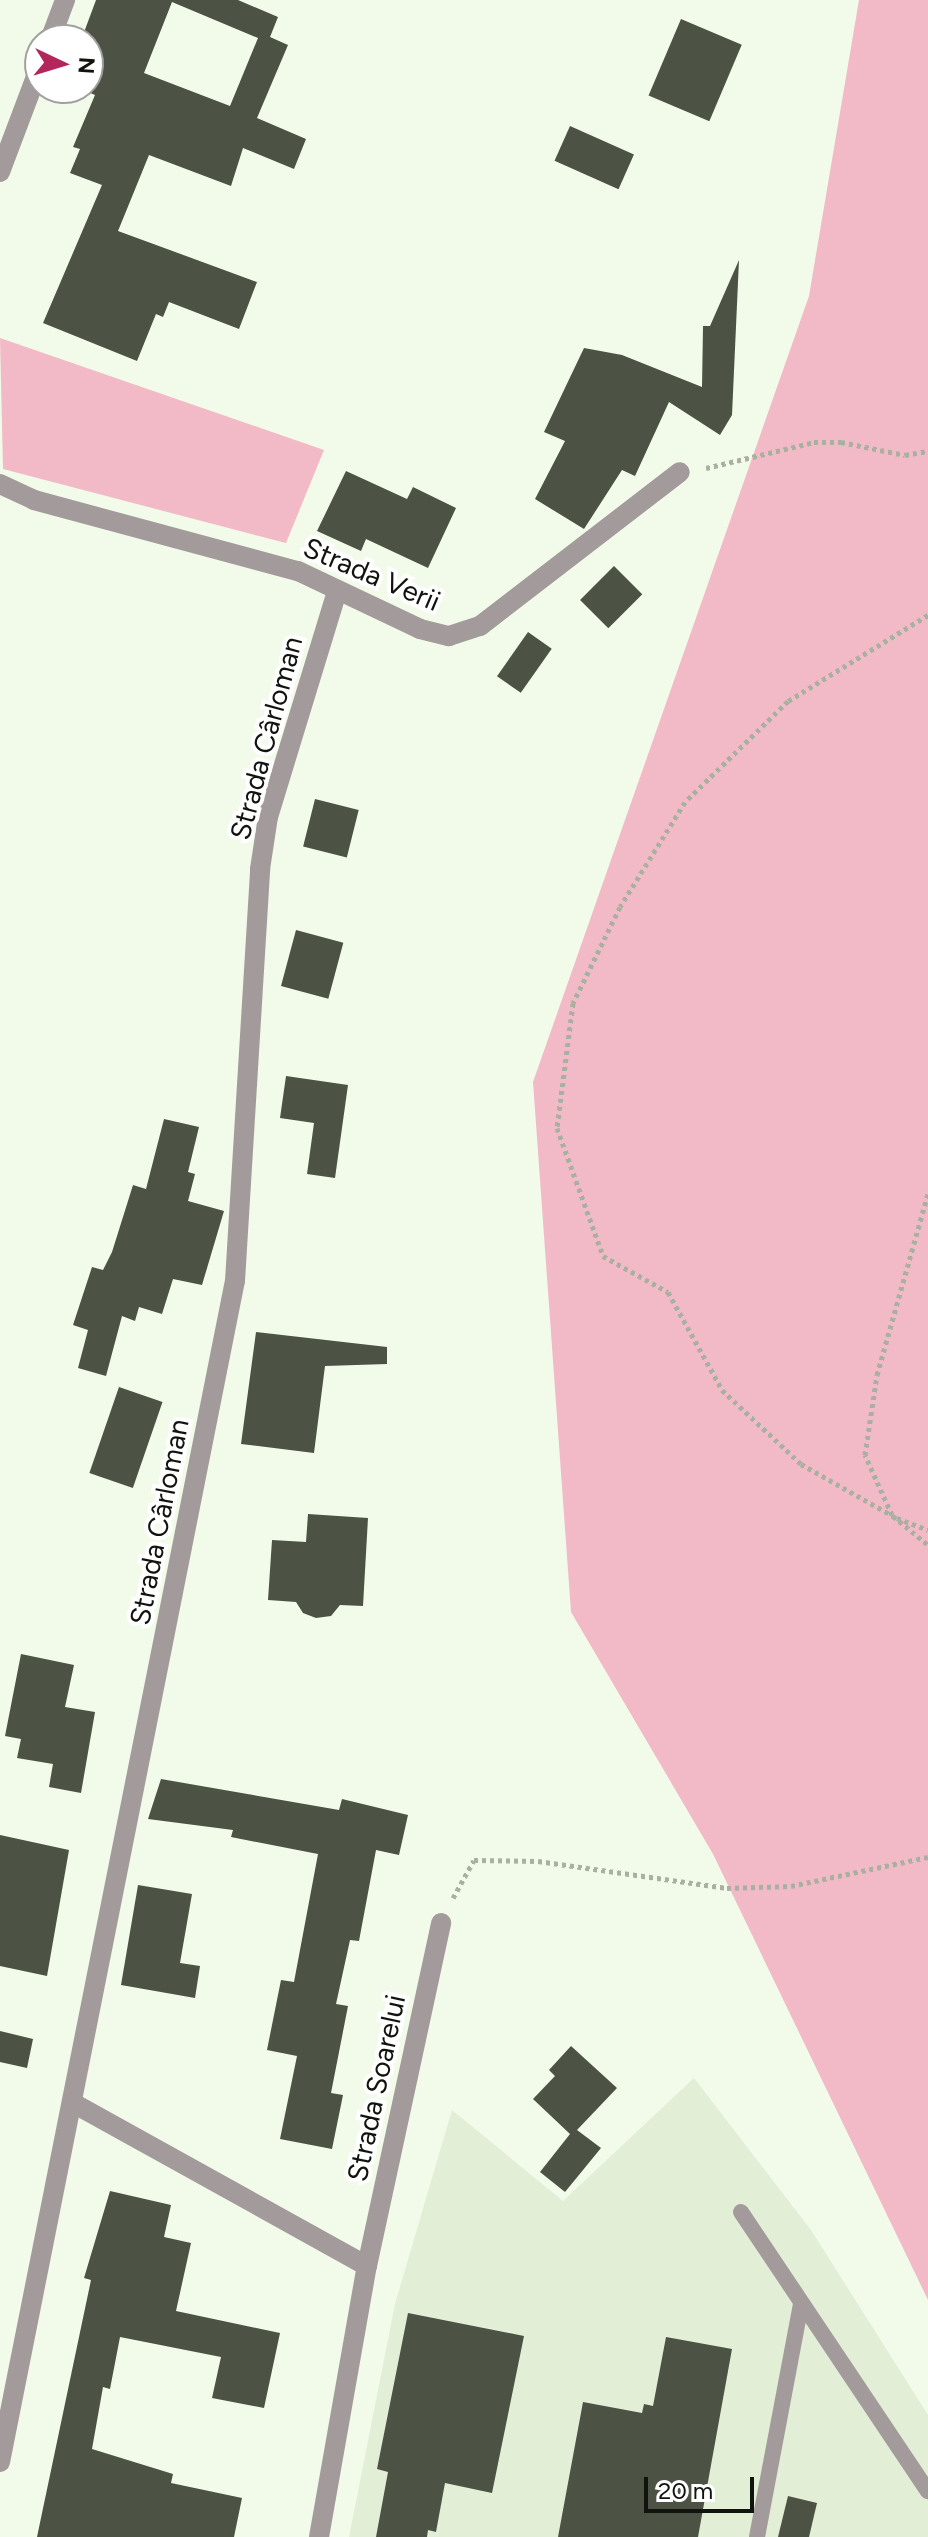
<!DOCTYPE html>
<meta charset="utf-8">
<style>
body{margin:0}
#map{position:relative;width:928px;height:2537px;overflow:hidden;background:#f2fae9;font-family:Figtree,sans-serif}
div>[style]{position:absolute}
.built>*{inset:0;background:#e3eed6}
.green>*{inset:0;background:#f2bac6}
.building>*{inset:0;background:#4c5244;transform-origin:0 0}
.path>*{height:5px;margin-top:-2.5px;transform-origin:0;background:repeating-linear-gradient(90deg,#a9b0a2 0 4px,transparent 0 8px)}
.lane>*{height:16px;margin:-8px;padding:0 8px;transform-origin:8px;border-radius:8px;background:#a39a9b}
.street>*{height:20px;margin:-10px;padding:0 10px;transform-origin:10px;border-radius:10px;background:#a39a9b}
span{translate:-50% -50%;white-space:nowrap;text-align:center;line-height:1.15;-webkit-text-stroke:8px #fff;paint-order:stroke}
.street-label{font-size:28px;color:#11140e}
.north{position:absolute;left:24px;top:24px;width:80px;height:80px;box-sizing:border-box;background:#fff;border:2px solid #a0a19f;border-radius:50%;rotate:94deg;font-size:22px;font-weight:700;line-height:32px;text-align:center;color:#11140e}
.north::after{content:'';display:block;margin:auto;width:28px;height:36px;background:#b4265b;clip-path:polygon(50% 0,100% 100%,50% 72%,0 100%)}
.scale{position:absolute;left:644px;top:2477px;width:110px;height:36px;box-sizing:border-box;border:4px solid #11140e;border-top:0;padding-left:10px;font-size:24px;line-height:28px;white-space:nowrap;color:#11140e;-webkit-text-stroke:6px #fff;paint-order:stroke}
</style>
<div id="map">
<div class="built">
<div style="clip-path:polygon(694px 2078px,811px 2230px,928px 2415px,928px 2537px,349px 2537px,395px 2304px,452px 2110px,563px 2201px)"></div>
</div>
<div class="green">
<div style="clip-path:polygon(859px 0,928px 0,928px 2300px,713px 1854px,571px 1612px,533px 1082px,809px 296px)"></div>
<div style="clip-path:polygon(0 338px,324px 450px,286px 543px,3px 469px)"></div>
</div>
<div class="building">
<div style="clip-path:polygon(evenodd,96px 0,238px 0,278px 17px,270px 37px,288px 45px,257px 118px,306px 139px,294px 169px,243px 148px,231px 186px,149px 155px,118px 231px,257px 282px,239px 329px,169px 302px,163px 317px,156px 314px,137px 361px,43px 323px,102px 185px,70px 173px,80px 149px,73px 147px,95px 95px,88px 92px,88px 61px,96px 40px,83px 35px,96px 0,172px 2px,258px 38px,230px 106px,144px 73px,172px 2px)"></div>
<div style="left:681px;top:19px;width:66px;height:83px;rotate:23deg"></div>
<div style="left:570px;top:126px;width:70px;height:38px;rotate:24deg"></div>
<div style="clip-path:polygon(739px 260px,732px 415px,720px 435px,669px 402px,635px 476px,622px 470px,584px 529px,535px 499px,565px 441px,544px 432px,584px 348px,622px 355px,702px 387px,703px 326px,710px 326px)"></div>
<div style="clip-path:polygon(346px 471px,407px 499px,413px 487px,456px 508px,428px 568px,366px 539px,361px 551px,317px 531px)"></div>
<div style="left:614px;top:566px;width:40px;height:48px;rotate:45deg"></div>
<div style="left:528px;top:632px;width:29px;height:54px;rotate:35deg"></div>
<div style="left:315px;top:799px;width:45px;height:49px;rotate:14deg"></div>
<div style="left:296px;top:930px;width:49px;height:58px;rotate:15deg"></div>
<div style="clip-path:polygon(286px 1076px,348px 1085px,335px 1178px,307px 1174px,314px 1123px,280px 1118px)"></div>
<div style="clip-path:polygon(164px 1119px,199px 1127px,188px 1172px,195px 1174px,188px 1201px,224px 1211px,202px 1285px,173px 1279px,162px 1314px,139px 1307px,135px 1321px,122px 1316px,106px 1376px,78px 1368px,88px 1330px,73px 1325px,92px 1267px,103px 1270px,112px 1252px,133px 1185px,146px 1189px)"></div>
<div style="clip-path:polygon(256px 1332px,387px 1347px,387px 1364px,325px 1366px,314px 1453px,241px 1444px)"></div>
<div style="left:119px;top:1387px;width:46px;height:91px;rotate:19deg"></div>
<div style="clip-path:polygon(308px 1514px,368px 1518px,363px 1606px,340px 1605px,331px 1616px,316px 1618px,303px 1613px,296px 1602px,268px 1600px,272px 1540px,306px 1542px)"></div>
<div style="clip-path:polygon(21px 1654px,74px 1665px,65px 1707px,95px 1712px,81px 1793px,49px 1787px,53px 1764px,17px 1758px,21px 1739px,5px 1736px)"></div>
<div style="clip-path:polygon(161px 1779px,339px 1810px,342px 1799px,408px 1815px,399px 1855px,376px 1850px,359px 1941px,350px 1940px,336px 2004px,348px 2006px,331px 2093px,343px 2095px,332px 2149px,280px 2139px,297px 2056px,267px 2050px,281px 1980px,294px 1982px,318px 1854px,231px 1837px,233px 1830px,148px 1819px)"></div>
<div style="clip-path:polygon(0 1835px,69px 1850px,47px 1976px,0 1966px)"></div>
<div style="clip-path:polygon(138px 1885px,192px 1894px,180px 1963px,200px 1966px,195px 1998px,121px 1985px)"></div>
<div style="clip-path:polygon(0 2031px,33px 2039px,27px 2068px,0 2062px)"></div>
<div style="clip-path:polygon(571px 2046px,617px 2088px,577px 2130px,601px 2148px,565px 2192px,540px 2172px,570px 2134px,533px 2099px,555px 2076px,549px 2070px)"></div>
<div style="clip-path:polygon(110px 2191px,171px 2205px,164px 2237px,191px 2243px,176px 2311px,280px 2333px,264px 2408px,212px 2398px,221px 2357px,120px 2337px,110px 2389px,103px 2387px,92px 2449px,173px 2474px,171px 2483px,242px 2498px,234px 2537px,37px 2537px,91px 2280px,84px 2278px)"></div>
<div style="clip-path:polygon(408px 2313px,524px 2336px,492px 2493px,445px 2483px,436px 2532px,428px 2530px,427px 2537px,376px 2537px,388px 2472px,377px 2469px)"></div>
<div style="clip-path:polygon(666px 2337px,732px 2349px,698px 2537px,558px 2537px,583px 2402px,642px 2413px,644px 2404px,653px 2406px)"></div>
<div style="clip-path:polygon(788px 2496px,817px 2503px,809px 2537px,778px 2537px)"></div>
</div>
<div class="path">
<div style="left:706px;top:468px;width:111px;rotate:-13.5deg"></div>
<div style="left:814px;top:442px;width:27px"></div>
<div style="left:841px;top:442px;width:65px;rotate:11.5deg"></div>
<div style="left:905px;top:455px;width:23px;rotate:-10deg"></div>
<div style="left:928px;top:615px;width:164px;rotate:148.4deg"></div>
<div style="left:788px;top:701px;width:144px;rotate:135.6deg"></div>
<div style="left:685px;top:802px;width:123px;rotate:121.8deg"></div>
<div style="left:620px;top:907px;width:107px;rotate:116.1deg"></div>
<div style="left:573px;top:1003px;width:126px;rotate:97.3deg"></div>
<div style="left:557px;top:1128px;width:136px;rotate:70.2deg"></div>
<div style="left:603px;top:1256px;width:74px;rotate:29deg"></div>
<div style="left:668px;top:1292px;width:112px;rotate:61.1deg"></div>
<div style="left:722px;top:1390px;width:108px;rotate:43.1deg"></div>
<div style="left:801px;top:1464px;width:106px;rotate:29.5deg"></div>
<div style="left:893px;top:1516px;width:45px;rotate:39.6deg"></div>
<div style="left:892px;top:1515px;width:66px;rotate:-114.2deg"></div>
<div style="left:865px;top:1455px;width:81px;rotate:-81.5deg"></div>
<div style="left:877px;top:1375px;width:188px;rotate:-74.3deg"></div>
<div style="left:897px;top:1518px;width:33px;rotate:21deg"></div>
<div style="left:453px;top:1898px;width:43px;rotate:-61.1deg"></div>
<div style="left:474px;top:1860px;width:64px;rotate:0.9deg"></div>
<div style="left:538px;top:1861px;width:191px;rotate:8.1deg"></div>
<div style="left:727px;top:1888px;width:64px;rotate:-1.8deg"></div>
<div style="left:791px;top:1886px;width:140px;rotate:-12deg"></div>
</div>
<div class="lane">
<div style="left:741px;top:2212px;width:336px;rotate:56.2deg"></div>
<div style="left:757px;top:2537px;width:236px;rotate:-79.3deg"></div>
</div>
<div class="street">
<div style="left:50px;top:40px;width:43px;rotate:-69.4deg"></div>
<div style="left:0;top:172px;width:113px;rotate:-69.3deg"></div>
<div style="left:0;top:484px;width:38px;rotate:25deg"></div>
<div style="left:34px;top:500px;width:273px;rotate:15.1deg"></div>
<div style="left:298px;top:571px;width:135px;rotate:25.4deg"></div>
<div style="left:420px;top:629px;width:30px;rotate:14deg"></div>
<div style="left:449px;top:636px;width:33px;rotate:-18deg"></div>
<div style="left:480px;top:626px;width:252px;rotate:-37.6deg"></div>
<div style="left:73px;top:2103px;width:336px;rotate:29deg"></div>
<div style="left:0;top:2462px;width:1204px;rotate:-78.75deg"></div>
<div style="left:235px;top:1281px;width:413px;rotate:-86.5deg"></div>
<div style="left:260px;top:869px;width:53px;rotate:-81.3deg"></div>
<div style="left:268px;top:817px;width:236px;rotate:-73deg"></div>
<div style="left:319px;top:2537px;width:275px;rotate:-80deg"></div>
<div style="left:367px;top:2266px;width:351px;rotate:-77.8deg"></div>
</div>
<div class="street-label">
<span style="left:372px;top:574px;rotate:23deg">Strada Verii</span>
<span style="left:266px;top:738px;rotate:-75deg">Strada Cârloman</span>
<span style="left:159px;top:1522px;rotate:-79deg">Strada Cârloman</span>
<span style="left:376px;top:2088px;rotate:-78deg">Strada Soarelui</span>
</div>
<div class="north">N</div>
<div class="scale">20 m</div>
</div>
